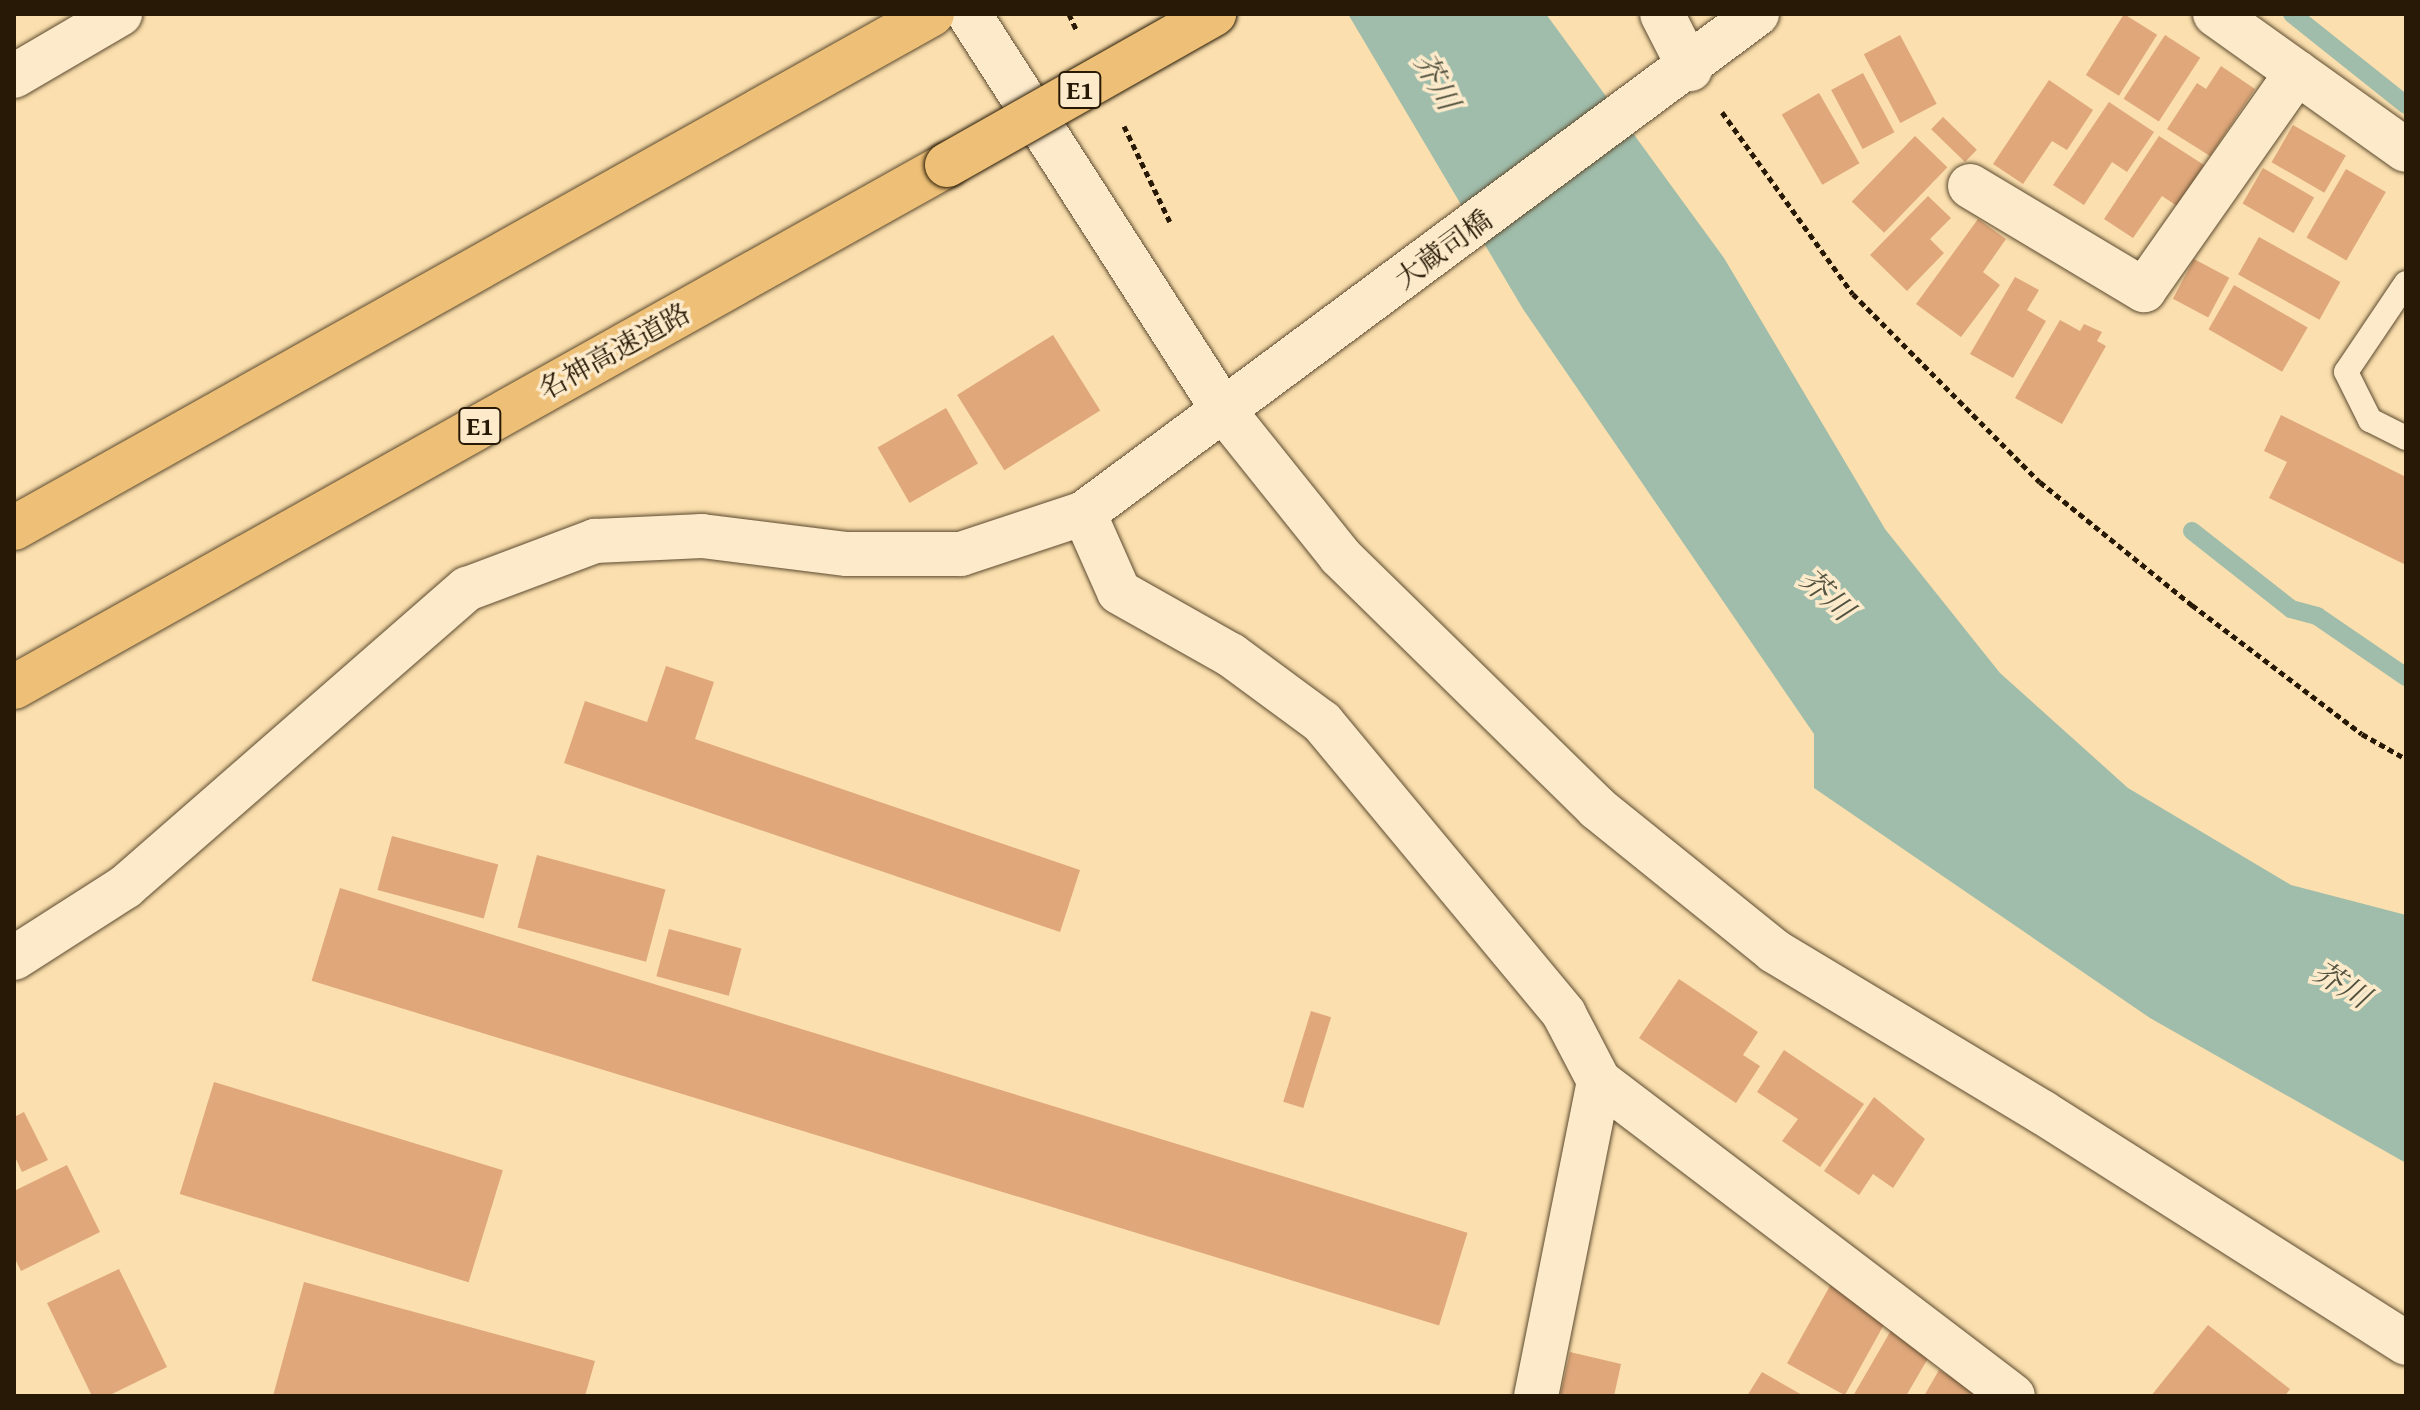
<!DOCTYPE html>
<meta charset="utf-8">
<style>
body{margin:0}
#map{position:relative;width:2420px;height:1410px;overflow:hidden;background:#fbdfae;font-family:"Gentium Book Plus","Noto Serif JP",serif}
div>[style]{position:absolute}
.water>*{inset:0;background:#9fbdaa}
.stream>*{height:18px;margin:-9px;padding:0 9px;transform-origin:9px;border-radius:9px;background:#9fbdaa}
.building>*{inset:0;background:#dfa77a;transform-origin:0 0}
.path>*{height:5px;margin-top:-2.5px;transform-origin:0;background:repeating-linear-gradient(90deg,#271905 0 6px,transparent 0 10px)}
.roads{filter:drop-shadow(0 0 2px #5c4a2f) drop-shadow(0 0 2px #5c4a2f)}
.lane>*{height:24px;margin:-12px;padding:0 12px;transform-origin:12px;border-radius:12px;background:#fceaca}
.street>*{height:44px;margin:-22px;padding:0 22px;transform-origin:22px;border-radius:22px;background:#fceaca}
.secondary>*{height:44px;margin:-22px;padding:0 22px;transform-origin:22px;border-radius:22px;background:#fceaca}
.highway>*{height:44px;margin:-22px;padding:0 22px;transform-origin:22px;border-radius:22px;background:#eec077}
.bridges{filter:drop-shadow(0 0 2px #271905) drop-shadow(0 0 2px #271905)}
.highway-bridge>*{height:44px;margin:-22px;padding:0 22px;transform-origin:22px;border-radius:22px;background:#eec077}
span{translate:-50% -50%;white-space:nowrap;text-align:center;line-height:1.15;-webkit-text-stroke:7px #fceaca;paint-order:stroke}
.shield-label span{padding:2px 6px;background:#fceaca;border:2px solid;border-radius:6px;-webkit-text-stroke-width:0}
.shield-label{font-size:26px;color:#271905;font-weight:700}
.street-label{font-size:28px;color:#271905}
.water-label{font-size:30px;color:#51523f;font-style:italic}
.frame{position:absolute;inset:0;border:16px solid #271905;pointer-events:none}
</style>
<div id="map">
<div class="water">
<div style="clip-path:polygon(1348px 14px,1546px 14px,1724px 258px,1885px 529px,2000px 673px,2128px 788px,2291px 885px,2406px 915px,2406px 1163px,2150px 1018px,1814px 788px,1814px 734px,1523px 309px)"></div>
</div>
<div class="stream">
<div style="left:2292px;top:14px;width:146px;rotate:38.6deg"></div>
<div style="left:2192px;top:531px;width:126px;rotate:38.2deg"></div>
<div style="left:2291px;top:609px;width:27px;rotate:15deg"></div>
<div style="left:2317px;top:616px;width:108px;rotate:34.4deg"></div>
</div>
<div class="building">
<div style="left:2124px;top:14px;width:39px;height:72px;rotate:32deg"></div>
<div style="left:1900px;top:35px;width:78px;height:41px;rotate:62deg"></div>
<div style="left:2165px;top:35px;width:42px;height:76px;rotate:33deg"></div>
<div style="clip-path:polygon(2221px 66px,2255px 89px,2210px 156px,2167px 129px,2197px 83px,2206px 89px)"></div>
<div style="left:1863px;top:73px;width:67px;height:36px;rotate:62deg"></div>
<div style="clip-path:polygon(2049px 80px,2093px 110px,2067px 150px,2052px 141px,2023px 184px,1993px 164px)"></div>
<div style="left:1819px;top:93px;width:81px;height:43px;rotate:60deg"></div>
<div style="clip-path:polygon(2109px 102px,2154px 132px,2127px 172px,2112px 162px,2084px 205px,2053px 185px)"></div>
<div style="left:1943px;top:117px;width:47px;height:17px;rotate:44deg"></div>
<div style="left:2293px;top:125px;width:61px;height:43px;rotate:30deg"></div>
<div style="left:1915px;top:136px;width:45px;height:91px;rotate:44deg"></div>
<div style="clip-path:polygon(2159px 136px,2204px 165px,2177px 206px,2162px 196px,2133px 238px,2104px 219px)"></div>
<div style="left:2263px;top:168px;width:59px;height:41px;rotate:30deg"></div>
<div style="left:2346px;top:169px;width:46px;height:79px;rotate:30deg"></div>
<div style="clip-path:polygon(1928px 196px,1951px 218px,1930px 239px,1944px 253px,1907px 291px,1870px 255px)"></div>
<div style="clip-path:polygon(1978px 219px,2006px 239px,1983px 272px,2000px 285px,1961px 337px,1916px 304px)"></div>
<div style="left:2259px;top:237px;width:93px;height:43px;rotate:29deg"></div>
<div style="left:2194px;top:259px;width:40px;height:45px;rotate:28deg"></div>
<div style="clip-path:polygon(2015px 277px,2039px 290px,2027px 310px,2046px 321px,2013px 378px,1970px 354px)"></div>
<div style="left:2234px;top:285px;width:85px;height:51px;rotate:30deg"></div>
<div style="clip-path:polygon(2060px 320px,2080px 331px,2084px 324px,2102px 332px,2097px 341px,2106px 346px,2062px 424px,2015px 398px)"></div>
<div style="left:1053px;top:335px;width:89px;height:113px;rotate:58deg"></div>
<div style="left:946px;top:408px;width:64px;height:79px;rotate:60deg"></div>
<div style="clip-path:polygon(2281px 415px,2406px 477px,2406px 565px,2269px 498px,2287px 462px,2264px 451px)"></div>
<div style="clip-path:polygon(666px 666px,714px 682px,695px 739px,1080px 870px,1060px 932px,564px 763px,585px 701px,647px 722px)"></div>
<div style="left:392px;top:836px;width:110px;height:56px;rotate:15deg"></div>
<div style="left:537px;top:855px;width:133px;height:75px;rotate:15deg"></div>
<div style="left:340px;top:888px;width:1179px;height:97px;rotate:17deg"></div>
<div style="left:669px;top:929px;width:75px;height:49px;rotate:15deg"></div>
<div style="clip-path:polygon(1679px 979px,1758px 1032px,1743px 1055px,1760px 1066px,1736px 1103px,1639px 1038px)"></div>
<div style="left:1311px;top:1011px;width:21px;height:95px;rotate:17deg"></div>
<div style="clip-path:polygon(1784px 1050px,1864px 1104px,1820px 1167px,1782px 1141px,1798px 1119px,1757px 1092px)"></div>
<div style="left:214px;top:1082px;width:302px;height:117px;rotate:17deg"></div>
<div style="clip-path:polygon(1874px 1097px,1925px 1139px,1893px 1188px,1873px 1174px,1859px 1195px,1824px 1171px)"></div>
<div style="clip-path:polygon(24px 1112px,48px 1160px,22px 1172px,14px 1155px,14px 1117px)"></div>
<div style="clip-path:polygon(67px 1165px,100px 1232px,21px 1271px,14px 1257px,14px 1191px)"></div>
<div style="clip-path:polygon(119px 1269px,167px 1367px,108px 1396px,92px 1396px,47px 1303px)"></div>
<div style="left:1836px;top:1275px;width:66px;height:101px;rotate:29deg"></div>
<div style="clip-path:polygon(304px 1282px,595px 1361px,585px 1396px,273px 1396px)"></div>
<div style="clip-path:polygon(1897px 1320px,1937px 1343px,1906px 1396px,1853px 1396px)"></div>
<div style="clip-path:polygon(2208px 1325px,2290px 1389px,2285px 1396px,2151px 1396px)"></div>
<div style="clip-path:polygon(1570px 1352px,1621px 1364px,1614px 1396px,1560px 1396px)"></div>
<div style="clip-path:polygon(1939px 1370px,1986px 1396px,1924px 1396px)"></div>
<div style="clip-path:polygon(1762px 1372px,1804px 1396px,1747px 1396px)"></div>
</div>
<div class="path">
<div style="left:1069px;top:14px;width:19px;rotate:65deg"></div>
<div style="left:1722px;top:112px;width:224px;rotate:54.3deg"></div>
<div style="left:1853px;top:294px;width:265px;rotate:45.2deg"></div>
<div style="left:2040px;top:482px;width:196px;rotate:39deg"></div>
<div style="left:2192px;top:605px;width:213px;rotate:37.2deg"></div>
<div style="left:2362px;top:734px;width:51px;rotate:29.6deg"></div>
<div style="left:1124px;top:126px;width:106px;rotate:64.4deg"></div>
</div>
<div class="roads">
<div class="lane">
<div style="left:2406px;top:283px;width:107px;rotate:124deg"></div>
<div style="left:2346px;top:372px;width:54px;rotate:63.4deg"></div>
<div style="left:2370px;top:420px;width:40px;rotate:26.6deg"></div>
</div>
<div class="street">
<div style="left:1662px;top:14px;width:62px;rotate:63deg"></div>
<div style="left:2215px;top:14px;width:234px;rotate:35.5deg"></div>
<div style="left:1970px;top:186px;width:203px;rotate:30.9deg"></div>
<div style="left:2144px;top:290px;width:266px;rotate:-54.9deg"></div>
<div style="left:1084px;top:513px;width:86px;rotate:66.1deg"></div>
<div style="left:1119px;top:592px;width:129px;rotate:29.4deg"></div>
<div style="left:1231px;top:655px;width:113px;rotate:36.4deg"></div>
<div style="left:1322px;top:722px;width:379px;rotate:50.3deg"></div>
<div style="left:1564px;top:1014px;width:76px;rotate:62.4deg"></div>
<div style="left:1599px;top:1081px;width:321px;rotate:101.3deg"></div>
<div style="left:1599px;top:1081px;width:520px;rotate:37.27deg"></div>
</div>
<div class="secondary">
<div style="left:969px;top:14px;width:472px;rotate:57.3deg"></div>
<div style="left:1224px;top:411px;width:186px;rotate:51.3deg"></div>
<div style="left:1340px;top:556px;width:360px;rotate:44.4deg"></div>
<div style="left:1597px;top:808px;width:228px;rotate:38.9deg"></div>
<div style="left:1774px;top:951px;width:313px;rotate:31deg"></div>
<div style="left:2042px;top:1112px;width:431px;rotate:32.4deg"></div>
<div style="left:14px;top:76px;width:123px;rotate:-30.3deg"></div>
<div style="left:14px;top:958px;width:132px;rotate:-32.6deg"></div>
<div style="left:125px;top:887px;width:454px;rotate:-41.1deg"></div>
<div style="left:467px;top:589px;width:137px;rotate:-20.6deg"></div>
<div style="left:595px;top:541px;width:107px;rotate:-2.7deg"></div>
<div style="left:702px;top:536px;width:146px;rotate:7.1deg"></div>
<div style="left:847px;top:554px;width:114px"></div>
<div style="left:961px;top:554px;width:130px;rotate:-18.4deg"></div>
<div style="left:1084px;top:513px;width:838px;rotate:-36.56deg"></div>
</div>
<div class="highway">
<div style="left:14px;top:528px;width:1052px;rotate:-29.25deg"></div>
<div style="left:14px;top:687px;width:1069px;rotate:-29.23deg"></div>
</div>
</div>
<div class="bridges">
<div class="highway-bridge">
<div style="left:947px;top:165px;width:307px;rotate:-29.5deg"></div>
</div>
</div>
<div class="shield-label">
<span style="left:1080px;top:90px">E1</span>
<span style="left:480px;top:426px">E1</span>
</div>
<div class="street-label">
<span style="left:1443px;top:249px;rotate:-36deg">大蔵司橋</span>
<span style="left:614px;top:351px;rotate:-29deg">名神高速道路</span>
</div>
<div class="water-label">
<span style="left:1437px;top:81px;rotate:61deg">芥川</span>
<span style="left:1827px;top:594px;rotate:43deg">芥川</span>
<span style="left:2342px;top:984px;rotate:32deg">芥川</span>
</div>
<div class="frame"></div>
</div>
